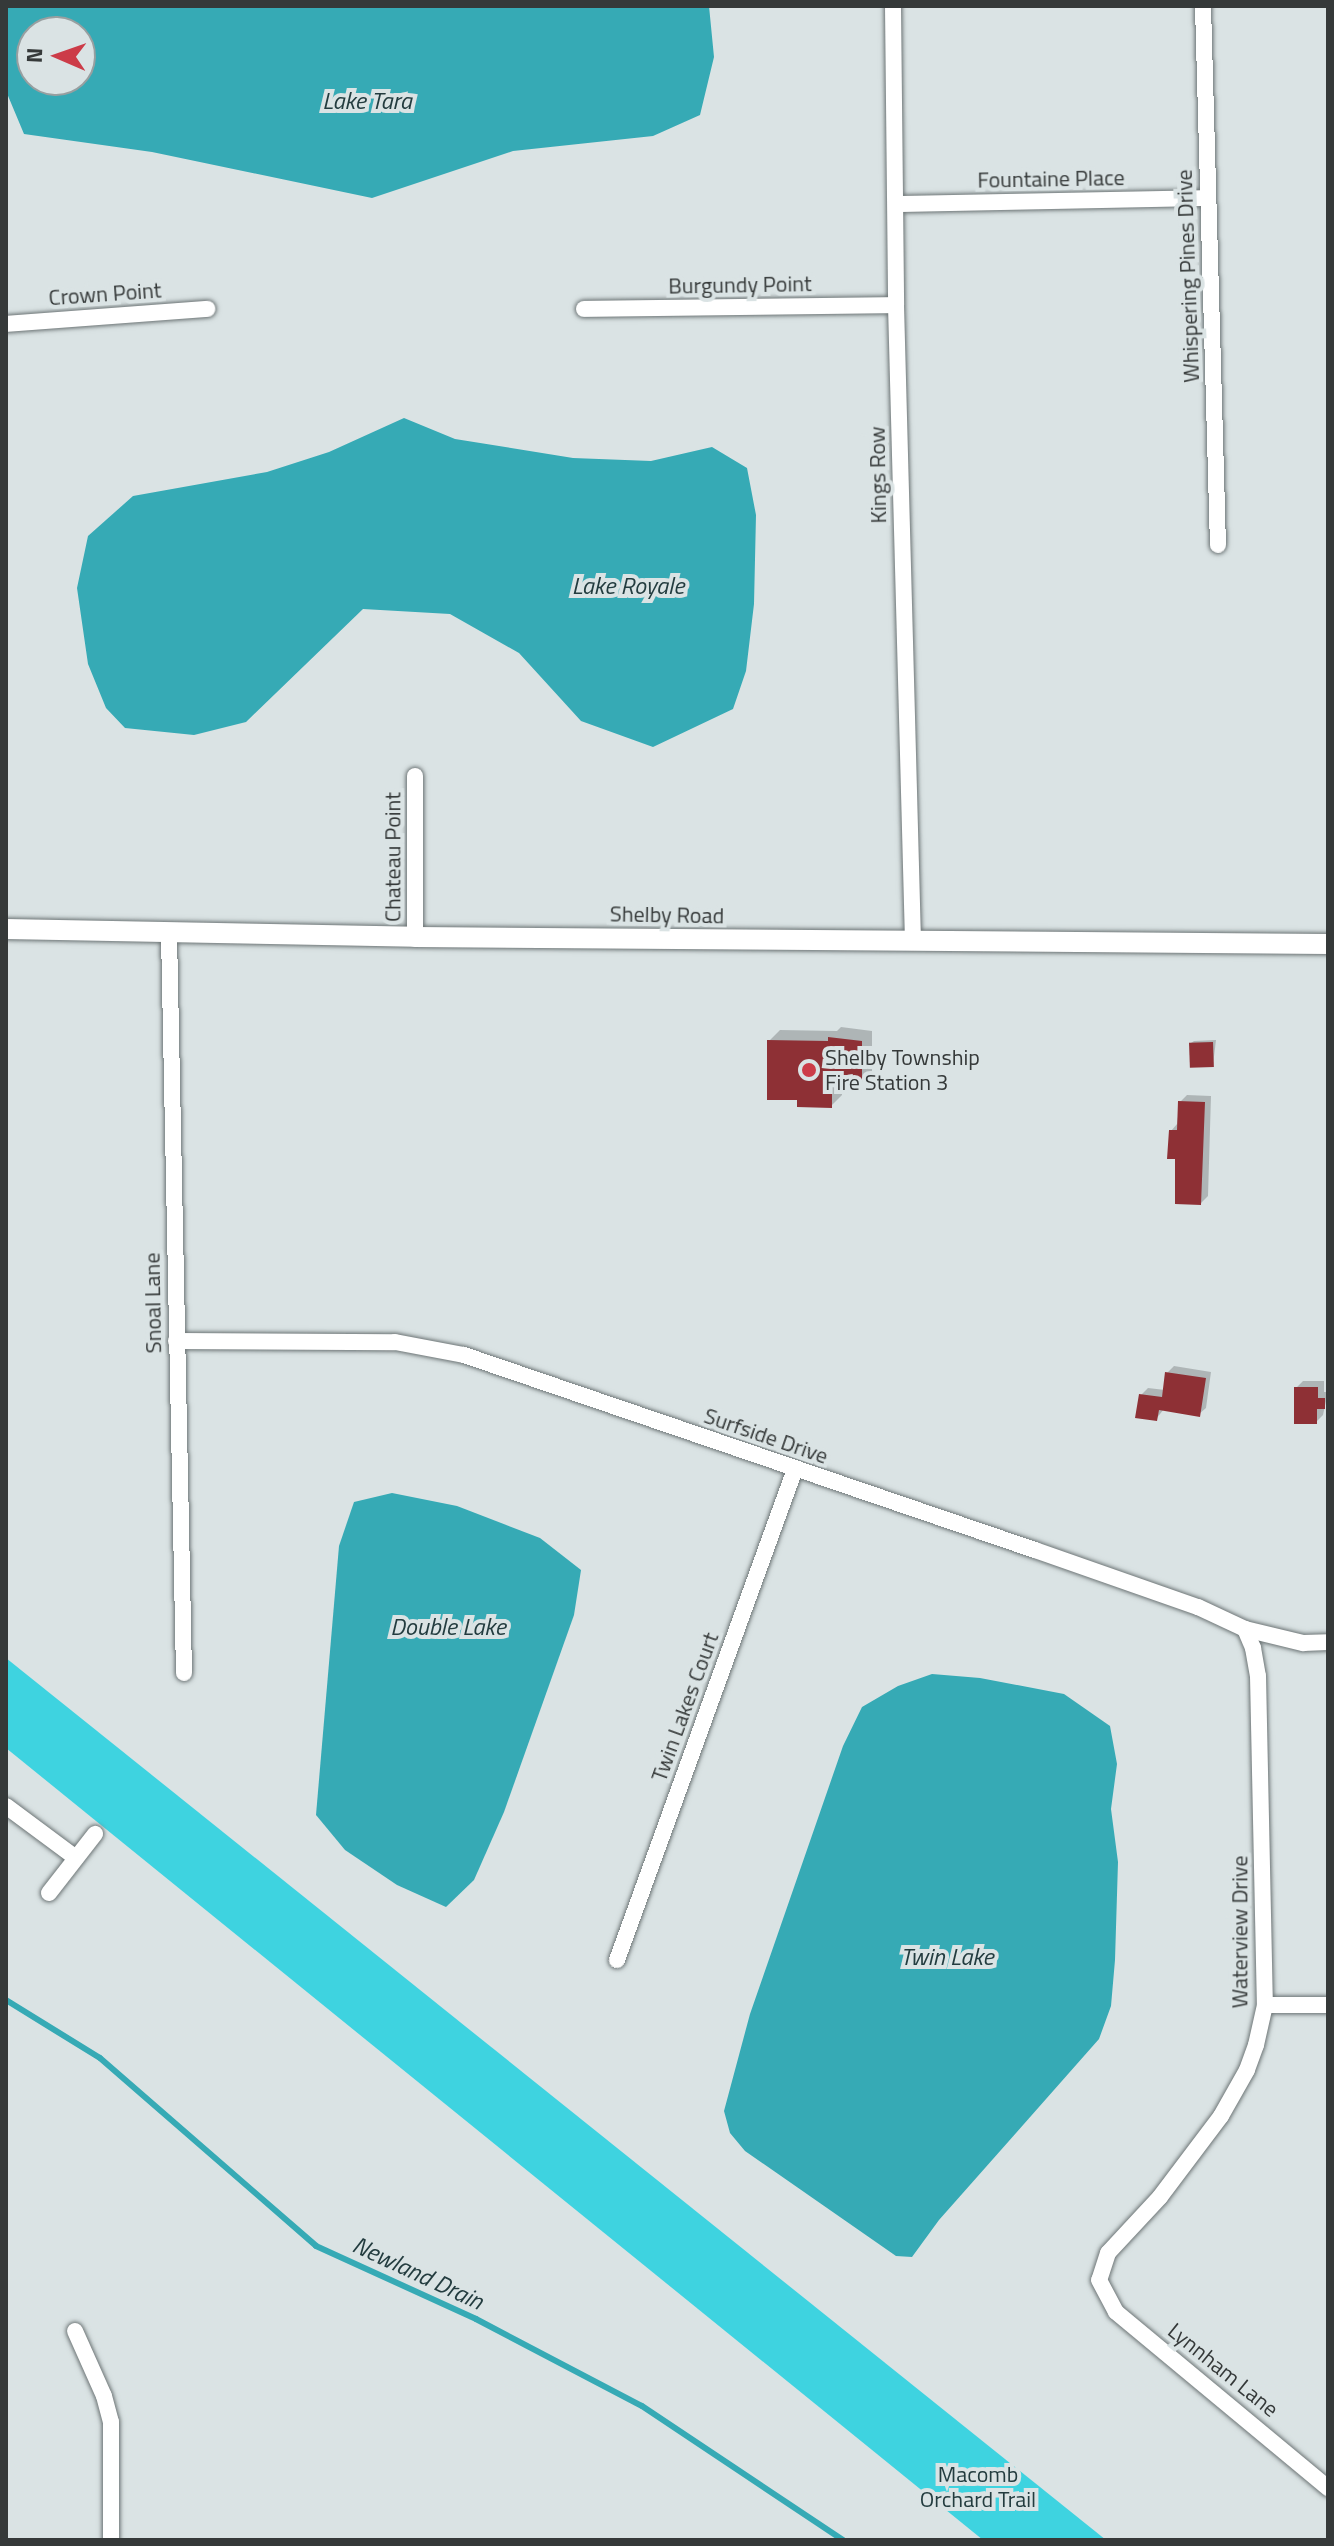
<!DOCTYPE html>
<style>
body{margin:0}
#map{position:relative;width:1334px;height:2546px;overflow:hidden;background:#dae3e4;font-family:"Titillium Web",sans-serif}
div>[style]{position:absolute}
.green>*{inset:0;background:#3ed3e0}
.water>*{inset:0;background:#36aab5}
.shadow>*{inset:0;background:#0003}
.stream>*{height:6px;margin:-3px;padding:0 3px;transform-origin:3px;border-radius:3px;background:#36aab5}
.building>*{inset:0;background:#8e3035;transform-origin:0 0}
.roads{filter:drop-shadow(0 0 2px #6d7576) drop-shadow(0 0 2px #6d7576)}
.minor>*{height:16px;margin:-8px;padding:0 8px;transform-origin:8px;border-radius:8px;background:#fff}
.tertiary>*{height:20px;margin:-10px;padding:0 10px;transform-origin:10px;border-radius:10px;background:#fff}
.dots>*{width:22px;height:22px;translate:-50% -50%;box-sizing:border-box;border:4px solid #dae3e4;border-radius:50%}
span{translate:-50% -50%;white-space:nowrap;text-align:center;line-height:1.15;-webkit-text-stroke:8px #dae3e4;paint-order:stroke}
.street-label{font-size:22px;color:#353939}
.poi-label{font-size:22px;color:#353939}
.left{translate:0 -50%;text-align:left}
.park-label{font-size:22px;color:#233c3f}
.water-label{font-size:24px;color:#233c3f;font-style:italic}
.frame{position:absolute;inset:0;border:8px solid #353939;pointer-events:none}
.north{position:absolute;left:16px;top:16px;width:80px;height:80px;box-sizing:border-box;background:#dae3e4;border:2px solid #989fa0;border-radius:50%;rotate:272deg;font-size:22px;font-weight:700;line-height:32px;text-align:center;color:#353939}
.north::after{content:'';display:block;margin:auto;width:28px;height:36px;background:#cc3c48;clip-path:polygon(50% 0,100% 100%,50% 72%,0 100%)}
</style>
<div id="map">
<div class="green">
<div style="clip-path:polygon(6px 1658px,1106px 2540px,983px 2540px,6px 1748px)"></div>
</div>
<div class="water">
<div style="clip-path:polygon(evenodd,6px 6px,709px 6px,714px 57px,700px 115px,653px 136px,513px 151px,372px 198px,152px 152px,24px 134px,6px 91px,6px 6px,32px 32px,80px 32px,80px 80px,32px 80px,32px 32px)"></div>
<div style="clip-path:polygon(404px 418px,455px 439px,573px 458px,651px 461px,712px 447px,747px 468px,756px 515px,754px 604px,746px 671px,733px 709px,653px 747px,581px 721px,519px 653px,450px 614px,363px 609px,246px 722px,194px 735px,125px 728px,106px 708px,88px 664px,77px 588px,88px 536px,133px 496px,267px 472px,329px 452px)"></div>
<div style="clip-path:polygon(392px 1493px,457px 1506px,540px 1538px,581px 1570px,574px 1615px,504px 1812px,474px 1880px,446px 1907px,397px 1885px,345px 1850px,316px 1815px,339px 1546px,354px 1502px)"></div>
<div style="clip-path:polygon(932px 1674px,980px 1678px,1064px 1694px,1110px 1726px,1117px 1764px,1111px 1809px,1118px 1862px,1115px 1960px,1111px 2006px,1099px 2039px,939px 2220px,912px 2257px,896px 2256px,745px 2151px,730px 2133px,724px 2111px,750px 2014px,843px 1746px,862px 1707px,898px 1686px)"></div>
</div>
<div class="shadow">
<div style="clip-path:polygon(841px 1027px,872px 1031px,872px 1072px,861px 1083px,842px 1082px,842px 1095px,831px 1106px,799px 1098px,769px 1041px,780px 1030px,837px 1031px)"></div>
<div style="clip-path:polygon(1216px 1040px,1213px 1065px,1191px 1043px,1194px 1041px)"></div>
<div style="clip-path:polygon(1187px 1095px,1211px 1096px,1208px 1196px,1201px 1203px,1177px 1157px,1171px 1131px,1177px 1124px,1180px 1102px)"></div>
<div style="clip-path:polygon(1174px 1366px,1211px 1372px,1206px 1408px,1199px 1414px,1164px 1409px,1156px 1419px,1141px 1395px,1148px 1388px,1165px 1390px,1167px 1373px)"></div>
<div style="clip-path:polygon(1303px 1381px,1324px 1381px,1324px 1392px,1328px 1392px,1323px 1415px,1316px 1422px,1296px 1388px)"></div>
</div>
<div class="stream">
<div style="left:6px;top:2000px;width:110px;rotate:31.7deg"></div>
<div style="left:100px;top:2058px;width:286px;rotate:41deg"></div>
<div style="left:316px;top:2246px;width:176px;rotate:24.5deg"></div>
<div style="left:476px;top:2319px;width:187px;rotate:27.7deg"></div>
<div style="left:642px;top:2406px;width:242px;rotate:33.7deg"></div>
</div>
<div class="building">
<div style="clip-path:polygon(828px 1037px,862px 1041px,862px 1085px,832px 1084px,832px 1108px,797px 1107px,797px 1100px,767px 1100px,767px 1040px,828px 1041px)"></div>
<div style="left:1213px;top:1042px;width:25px;height:24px;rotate:88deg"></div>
<div style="clip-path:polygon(1178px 1101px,1205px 1102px,1201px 1205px,1175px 1204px,1175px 1159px,1167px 1159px,1169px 1130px,1177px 1130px)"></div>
<div style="clip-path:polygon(1165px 1372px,1206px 1378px,1200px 1417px,1159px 1410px,1157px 1421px,1135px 1418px,1139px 1394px,1162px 1397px)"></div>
<div style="clip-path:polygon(1294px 1387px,1318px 1387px,1318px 1398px,1325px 1398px,1325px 1409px,1317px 1409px,1317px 1424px,1294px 1424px)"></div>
</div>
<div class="roads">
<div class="minor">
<div style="left:893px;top:6px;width:299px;rotate:89.4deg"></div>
<div style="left:896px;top:305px;width:637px;rotate:88.47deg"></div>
<div style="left:1203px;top:6px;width:539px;rotate:88.41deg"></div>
<div style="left:896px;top:204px;width:311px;rotate:-1.1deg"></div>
<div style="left:584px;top:309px;width:312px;rotate:-0.7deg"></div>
<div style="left:6px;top:324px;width:202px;rotate:-4.3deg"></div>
<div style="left:415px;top:776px;width:161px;rotate:90deg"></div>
<div style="left:169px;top:933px;width:740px;rotate:88.84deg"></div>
<div style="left:176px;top:1341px;width:219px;rotate:0.3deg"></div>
<div style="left:395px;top:1342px;width:70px;rotate:10.7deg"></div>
<div style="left:464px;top:1355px;width:603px;rotate:18.86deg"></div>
<div style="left:1035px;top:1550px;width:173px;rotate:19.3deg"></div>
<div style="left:1198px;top:1607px;width:52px;rotate:25.1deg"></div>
<div style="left:1245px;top:1629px;width:60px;rotate:13.6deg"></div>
<div style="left:1303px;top:1643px;width:25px;rotate:-2deg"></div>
<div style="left:1245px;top:1629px;width:21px;rotate:67deg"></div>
<div style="left:1253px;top:1648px;width:28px;rotate:80deg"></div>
<div style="left:1258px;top:1676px;width:329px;rotate:88.8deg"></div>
<div style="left:1265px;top:2005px;width:41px;rotate:102.7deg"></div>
<div style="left:1256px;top:2045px;width:27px;rotate:110deg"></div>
<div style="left:1247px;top:2070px;width:53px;rotate:119.5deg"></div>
<div style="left:1221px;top:2116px;width:101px;rotate:127deg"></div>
<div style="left:1160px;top:2197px;width:76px;rotate:132.9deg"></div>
<div style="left:1108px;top:2253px;width:28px;rotate:108deg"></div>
<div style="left:1099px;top:2280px;width:36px;rotate:62deg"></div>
<div style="left:1116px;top:2312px;width:276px;rotate:39.7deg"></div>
<div style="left:6px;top:1806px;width:87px;rotate:36.6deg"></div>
<div style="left:49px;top:1893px;width:75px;rotate:-52.1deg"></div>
<div style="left:617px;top:1960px;width:522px;rotate:-70.07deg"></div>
<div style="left:1265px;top:2005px;width:63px"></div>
<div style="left:75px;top:2331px;width:71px;rotate:66deg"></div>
<div style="left:104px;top:2396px;width:27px;rotate:75deg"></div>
<div style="left:111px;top:2422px;width:118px;rotate:90deg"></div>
</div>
<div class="tertiary">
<div style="left:6px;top:929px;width:409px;rotate:1.1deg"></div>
<div style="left:415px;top:937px;width:913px;rotate:0.44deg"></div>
</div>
</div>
<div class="dots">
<div style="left:809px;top:1070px;background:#cc3c48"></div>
</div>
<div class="street-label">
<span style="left:1051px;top:179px;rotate:-1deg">Fountaine Place</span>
<span style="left:1188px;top:276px;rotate:-92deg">Whispering Pines Drive</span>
<span style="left:740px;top:285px;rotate:-1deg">Burgundy Point</span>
<span style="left:105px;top:294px;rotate:-4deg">Crown Point</span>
<span style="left:878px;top:475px;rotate:-91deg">Kings Row</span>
<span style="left:393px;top:857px;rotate:-90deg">Chateau Point</span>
<span style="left:667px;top:915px;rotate:1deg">Shelby Road</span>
<span style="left:153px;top:1303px;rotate:-91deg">Snoal Lane</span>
<span style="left:766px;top:1436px;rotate:19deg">Surfside Drive</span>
<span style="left:685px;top:1707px;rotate:-70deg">Twin Lakes Court</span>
<span style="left:1240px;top:1932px;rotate:-90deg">Waterview Drive</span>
<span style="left:1223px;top:2370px;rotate:39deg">Lynnham Lane</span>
</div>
<div class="poi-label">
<span class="left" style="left:825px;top:1070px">Shelby Township<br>Fire Station 3</span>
</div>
<div class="park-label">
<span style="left:978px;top:2487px">Macomb<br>Orchard Trail</span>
</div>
<div class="water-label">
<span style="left:367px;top:101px">Lake Tara</span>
<span style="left:628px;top:586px">Lake Royale</span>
<span style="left:448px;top:1627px">Double Lake</span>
<span style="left:947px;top:1957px">Twin Lake</span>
<span style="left:418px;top:2273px;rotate:25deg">Newland Drain</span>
</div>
<div class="frame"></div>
<div class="north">N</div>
</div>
